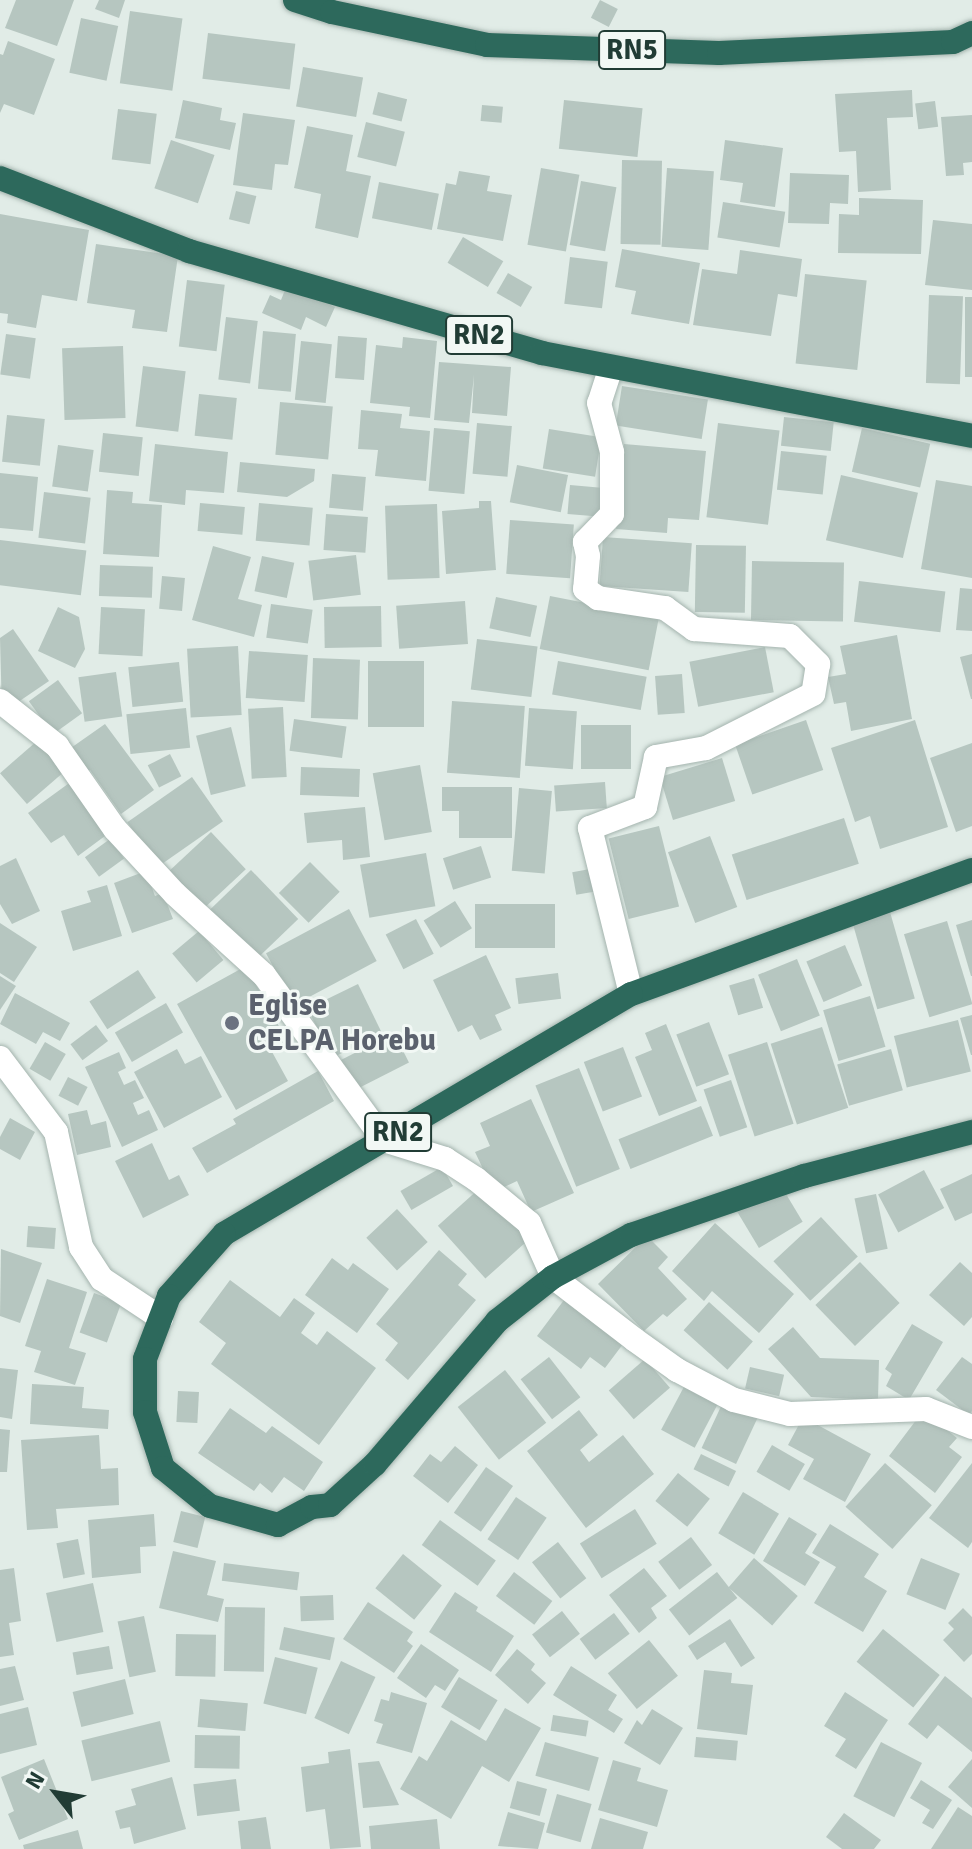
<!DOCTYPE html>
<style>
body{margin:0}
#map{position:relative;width:972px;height:1849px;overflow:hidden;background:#e1ece7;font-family:Signika,sans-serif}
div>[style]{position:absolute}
.building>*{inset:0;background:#b6c6c0;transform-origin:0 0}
.roads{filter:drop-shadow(0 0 2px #a4b4ae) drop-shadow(0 0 2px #a4b4ae)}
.street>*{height:24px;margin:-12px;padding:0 12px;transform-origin:12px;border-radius:12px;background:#fff}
.highway>*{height:24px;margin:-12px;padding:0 12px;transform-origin:12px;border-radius:12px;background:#2d695c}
.dots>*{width:22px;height:22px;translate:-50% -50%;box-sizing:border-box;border:4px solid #f2f8f5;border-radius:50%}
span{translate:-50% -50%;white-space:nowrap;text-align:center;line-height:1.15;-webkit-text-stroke:6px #f2f8f5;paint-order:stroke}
.shield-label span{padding:2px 6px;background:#f2f8f5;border:2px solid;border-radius:6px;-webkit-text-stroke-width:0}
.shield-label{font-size:28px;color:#213c35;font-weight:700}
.worship-label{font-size:30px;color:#5b616d;font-weight:700}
.left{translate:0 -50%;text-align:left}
.north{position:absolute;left:16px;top:1753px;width:80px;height:80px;-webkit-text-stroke:6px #f2f8f5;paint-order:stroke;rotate:301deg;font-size:22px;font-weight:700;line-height:32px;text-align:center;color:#213c35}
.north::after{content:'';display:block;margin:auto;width:28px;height:36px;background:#213c35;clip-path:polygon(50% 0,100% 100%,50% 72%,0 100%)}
</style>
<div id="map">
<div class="building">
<div style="clip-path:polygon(16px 0,74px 0,57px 46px,5px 28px)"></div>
<div style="clip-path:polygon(99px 0,125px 0,119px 18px,95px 9px)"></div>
<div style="left:600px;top:0;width:20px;height:20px;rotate:27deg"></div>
<div style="left:130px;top:11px;width:53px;height:73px;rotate:8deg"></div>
<div style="left:81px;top:18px;width:38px;height:56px;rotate:12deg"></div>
<div style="left:208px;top:33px;width:88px;height:46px;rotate:7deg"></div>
<div style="clip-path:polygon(8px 41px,55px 59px,34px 115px,4px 104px,0 113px,0 54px,3px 55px)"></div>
<div style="left:303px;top:67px;width:61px;height:40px;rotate:10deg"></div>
<div style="clip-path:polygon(912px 90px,913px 117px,887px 118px,891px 190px,858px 192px,856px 151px,839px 152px,835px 94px)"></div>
<div style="left:378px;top:92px;width:30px;height:23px;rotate:14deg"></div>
<div style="clip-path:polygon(183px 100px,222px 108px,220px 120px,236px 123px,230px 150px,175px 138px)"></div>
<div style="left:564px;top:100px;width:79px;height:49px;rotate:6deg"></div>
<div style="left:935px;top:101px;width:26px;height:20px;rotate:83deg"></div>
<div style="left:482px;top:105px;width:21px;height:16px;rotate:5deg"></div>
<div style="left:118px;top:109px;width:39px;height:51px;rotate:7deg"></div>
<div style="clip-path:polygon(243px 113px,295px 120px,288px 165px,275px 164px,272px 190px,233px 185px)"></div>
<div style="clip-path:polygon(972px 115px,972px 162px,963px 163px,964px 175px,946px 176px,941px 117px)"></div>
<div style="left:366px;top:122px;width:40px;height:36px;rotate:14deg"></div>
<div style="clip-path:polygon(307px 126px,353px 135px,346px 171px,371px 176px,358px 238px,315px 228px,321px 194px,294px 188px)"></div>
<div style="left:171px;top:140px;width:46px;height:51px;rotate:19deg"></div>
<div style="clip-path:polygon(725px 140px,783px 148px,775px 207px,740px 202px,743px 183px,720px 180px)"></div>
<div style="left:622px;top:160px;width:40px;height:84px;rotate:1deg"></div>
<div style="left:541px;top:168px;width:39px;height:78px;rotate:10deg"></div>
<div style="left:667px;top:168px;width:47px;height:79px;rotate:4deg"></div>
<div style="clip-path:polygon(459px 171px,490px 176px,487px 191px,512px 195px,503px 241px,437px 229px,446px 183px,456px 185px)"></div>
<div style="clip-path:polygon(790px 173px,849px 175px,848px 204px,830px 203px,829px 224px,788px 223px)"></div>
<div style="left:581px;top:181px;width:36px;height:65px;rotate:10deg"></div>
<div style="left:379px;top:182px;width:61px;height:37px;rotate:11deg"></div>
<div style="left:236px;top:191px;width:21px;height:29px;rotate:14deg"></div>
<div style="clip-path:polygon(859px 198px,923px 200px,921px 254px,838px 253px,839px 214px,859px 215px)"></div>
<div style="left:723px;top:202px;width:63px;height:36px;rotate:9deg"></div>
<div style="clip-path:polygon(0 214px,89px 230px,77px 301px,42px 295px,36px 328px,7px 323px,8px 314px,0 313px)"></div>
<div style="clip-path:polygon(933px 220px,972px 224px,972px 290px,925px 285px)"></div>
<div style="left:463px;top:237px;width:47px;height:30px;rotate:31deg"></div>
<div style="clip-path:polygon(96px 244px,178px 256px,167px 332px,132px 328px,135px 310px,87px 303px)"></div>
<div style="clip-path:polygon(622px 249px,700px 263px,689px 324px,631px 314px,636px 291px,615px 287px)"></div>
<div style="clip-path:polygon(740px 250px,802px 259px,797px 297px,778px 294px,771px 336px,693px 325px,702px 269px,737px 274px)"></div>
<div style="left:570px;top:257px;width:38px;height:47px;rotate:7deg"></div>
<div style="left:508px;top:273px;width:28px;height:23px;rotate:30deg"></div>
<div style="left:805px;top:274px;width:62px;height:90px;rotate:6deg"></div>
<div style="left:187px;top:280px;width:38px;height:67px;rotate:7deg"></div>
<div style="clip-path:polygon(287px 285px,335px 307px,326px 327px,306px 317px,301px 330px,262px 313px,270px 295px,281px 300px)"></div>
<div style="left:929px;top:295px;width:34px;height:88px;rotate:2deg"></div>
<div style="left:965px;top:297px;width:7px;height:80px"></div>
<div style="left:226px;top:317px;width:32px;height:63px;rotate:7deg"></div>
<div style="left:263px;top:331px;width:33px;height:58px;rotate:5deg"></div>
<div style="left:6px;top:334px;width:30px;height:41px;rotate:8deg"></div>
<div style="left:338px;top:336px;width:29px;height:42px;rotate:4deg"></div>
<div style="clip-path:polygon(403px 337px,437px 341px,430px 418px,409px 416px,410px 407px,370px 403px,376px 345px,402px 348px)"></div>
<div style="left:301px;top:341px;width:31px;height:59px;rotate:6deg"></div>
<div style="left:123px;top:346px;width:72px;height:61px;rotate:88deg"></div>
<div style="clip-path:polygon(439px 362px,511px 367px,507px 416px,472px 413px,474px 375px,469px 423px,434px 420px)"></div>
<div style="left:143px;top:366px;width:43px;height:61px;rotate:7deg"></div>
<div style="left:622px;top:386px;width:87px;height:40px;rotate:9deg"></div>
<div style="left:199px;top:394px;width:38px;height:42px;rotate:6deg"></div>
<div style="left:280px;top:402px;width:53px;height:53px;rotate:5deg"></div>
<div style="clip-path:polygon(361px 410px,402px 414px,400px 428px,430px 431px,426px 481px,375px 476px,378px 450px,358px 449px)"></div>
<div style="left:7px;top:415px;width:38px;height:47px;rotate:6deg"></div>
<div style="left:784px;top:417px;width:50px;height:29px;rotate:6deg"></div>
<div style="left:477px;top:423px;width:35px;height:51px;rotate:5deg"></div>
<div style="left:718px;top:423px;width:62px;height:95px;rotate:7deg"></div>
<div style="left:434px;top:428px;width:36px;height:63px;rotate:5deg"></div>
<div style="left:862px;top:428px;width:70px;height:45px;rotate:13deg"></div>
<div style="left:549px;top:429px;width:53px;height:40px;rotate:9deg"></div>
<div style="left:103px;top:433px;width:40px;height:39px;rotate:6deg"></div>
<div style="clip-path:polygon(155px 444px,228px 452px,224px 493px,186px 490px,185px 505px,149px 501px)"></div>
<div style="clip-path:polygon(624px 444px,706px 451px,699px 520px,668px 518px,667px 533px,616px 529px)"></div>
<div style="left:58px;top:445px;width:36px;height:42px;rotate:8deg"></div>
<div style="left:781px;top:451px;width:46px;height:39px;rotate:6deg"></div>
<div style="clip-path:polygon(240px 462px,315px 469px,314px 481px,287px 497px,237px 492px)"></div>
<div style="left:517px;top:465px;width:52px;height:38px;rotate:11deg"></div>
<div style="clip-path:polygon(0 473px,38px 477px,33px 531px,0 528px)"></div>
<div style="left:332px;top:474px;width:34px;height:34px;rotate:5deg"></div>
<div style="left:841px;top:475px;width:79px;height:67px;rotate:13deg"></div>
<div style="clip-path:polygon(936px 480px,972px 486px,972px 578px,921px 569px)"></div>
<div style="left:570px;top:485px;width:34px;height:29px;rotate:5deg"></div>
<div style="clip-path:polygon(107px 490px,133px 492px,132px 503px,162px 505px,159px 557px,103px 554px)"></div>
<div style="left:44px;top:492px;width:47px;height:46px;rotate:7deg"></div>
<div style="clip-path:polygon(479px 501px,491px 501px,496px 570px,446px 574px,442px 511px,479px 508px)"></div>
<div style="left:200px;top:503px;width:45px;height:28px;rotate:5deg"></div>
<div style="left:259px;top:503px;width:54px;height:38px;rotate:5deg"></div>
<div style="left:437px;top:504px;width:74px;height:52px;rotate:88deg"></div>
<div style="left:326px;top:514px;width:42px;height:36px;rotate:4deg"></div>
<div style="left:510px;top:520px;width:64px;height:54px;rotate:4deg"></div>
<div style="left:603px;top:537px;width:89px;height:49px;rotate:4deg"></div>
<div style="left:0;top:540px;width:87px;height:45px;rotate:7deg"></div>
<div style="left:696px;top:545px;width:50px;height:67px;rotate:1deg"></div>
<div style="clip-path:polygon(213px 546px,251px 557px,238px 599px,262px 605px,254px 637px,192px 620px)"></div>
<div style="left:356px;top:555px;width:40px;height:48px;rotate:83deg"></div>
<div style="left:262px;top:556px;width:33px;height:36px;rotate:12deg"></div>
<div style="left:752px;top:561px;width:92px;height:59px;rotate:1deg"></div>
<div style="left:100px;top:565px;width:53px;height:31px;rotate:2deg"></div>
<div style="left:162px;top:576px;width:23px;height:33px;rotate:5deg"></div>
<div style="left:859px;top:581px;width:87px;height:41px;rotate:7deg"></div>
<div style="clip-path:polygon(960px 588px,972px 589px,972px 631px,956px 630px)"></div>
<div style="left:550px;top:596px;width:111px;height:54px;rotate:11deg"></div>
<div style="left:496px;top:597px;width:42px;height:32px;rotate:12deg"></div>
<div style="left:465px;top:601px;width:43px;height:69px;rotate:86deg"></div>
<div style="left:271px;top:604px;width:42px;height:34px;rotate:8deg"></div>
<div style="left:381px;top:606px;width:41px;height:57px;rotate:89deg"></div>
<div style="clip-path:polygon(58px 607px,79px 617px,85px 649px,75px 668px,38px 651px)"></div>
<div style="left:101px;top:607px;width:44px;height:47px;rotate:3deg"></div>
<div style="clip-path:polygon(13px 629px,49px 681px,2px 713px,0 638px)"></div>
<div style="clip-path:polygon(897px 635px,912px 719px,851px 731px,846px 702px,834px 704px,828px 677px,846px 674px,840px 646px)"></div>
<div style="left:477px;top:639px;width:61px;height:51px;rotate:7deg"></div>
<div style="left:238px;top:646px;width:69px;height:51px;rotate:87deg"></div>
<div style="left:765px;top:647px;width:46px;height:77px;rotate:79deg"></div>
<div style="left:249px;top:651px;width:59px;height:47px;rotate:4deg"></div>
<div style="clip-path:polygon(972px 654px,972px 699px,971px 699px,960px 657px)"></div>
<div style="left:313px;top:658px;width:47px;height:60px;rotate:2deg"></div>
<div style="left:368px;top:661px;width:56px;height:66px"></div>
<div style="left:558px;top:661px;width:90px;height:34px;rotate:10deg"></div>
<div style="left:179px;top:662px;width:40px;height:51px;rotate:84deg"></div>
<div style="left:116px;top:672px;width:45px;height:38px;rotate:82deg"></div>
<div style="left:682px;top:674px;width:39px;height:27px;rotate:86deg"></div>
<div style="left:58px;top:680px;width:41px;height:36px;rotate:54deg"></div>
<div style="left:452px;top:701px;width:73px;height:72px;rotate:4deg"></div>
<div style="left:283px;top:707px;width:70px;height:35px;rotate:87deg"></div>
<div style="left:186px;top:708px;width:40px;height:60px;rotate:84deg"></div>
<div style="left:529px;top:708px;width:48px;height:58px;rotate:4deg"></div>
<div style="left:294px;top:719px;width:53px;height:32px;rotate:8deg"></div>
<div style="left:806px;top:720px;width:53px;height:75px;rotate:71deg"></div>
<div style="clip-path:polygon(915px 720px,948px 827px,880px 849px,870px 816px,855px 822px,831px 748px)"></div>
<div style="clip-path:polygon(105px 724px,154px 790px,121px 814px,90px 770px,85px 773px,68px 750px)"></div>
<div style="left:581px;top:725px;width:50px;height:44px"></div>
<div style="left:231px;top:727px;width:61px;height:36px;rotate:76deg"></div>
<div style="left:37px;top:741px;width:41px;height:49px;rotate:49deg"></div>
<div style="clip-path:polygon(972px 743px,972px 826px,956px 832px,930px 758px)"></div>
<div style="left:170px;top:754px;width:25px;height:25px;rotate:63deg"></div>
<div style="left:722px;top:758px;width:45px;height:65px;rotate:73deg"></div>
<div style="left:420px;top:765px;width:68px;height:48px;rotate:80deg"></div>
<div style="left:301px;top:767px;width:59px;height:28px;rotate:2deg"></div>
<div style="left:192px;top:777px;width:54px;height:79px;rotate:55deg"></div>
<div style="clip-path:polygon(72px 781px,109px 833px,78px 856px,64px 835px,51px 843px,28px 813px)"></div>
<div style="left:605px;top:782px;width:26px;height:51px;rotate:86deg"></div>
<div style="clip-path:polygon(442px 787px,512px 787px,512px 838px,459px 838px,459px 811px,442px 811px)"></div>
<div style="left:519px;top:788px;width:33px;height:83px;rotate:5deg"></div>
<div style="clip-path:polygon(365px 807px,370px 857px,343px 860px,342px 840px,307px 843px,304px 813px)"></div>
<div style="left:844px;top:818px;width:48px;height:118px;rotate:72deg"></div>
<div style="left:659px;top:826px;width:83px;height:52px;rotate:76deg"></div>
<div style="left:211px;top:832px;width:51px;height:59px;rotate:47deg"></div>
<div style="left:710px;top:836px;width:76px;height:45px;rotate:69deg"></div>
<div style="left:110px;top:839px;width:24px;height:31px;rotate:54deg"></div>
<div style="left:481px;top:846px;width:33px;height:40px;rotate:72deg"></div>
<div style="left:426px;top:853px;width:54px;height:67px;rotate:80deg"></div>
<div style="clip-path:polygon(16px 858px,40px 911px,12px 924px,0 904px,0 866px)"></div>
<div style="left:310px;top:862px;width:42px;height:44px;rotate:45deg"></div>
<div style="left:590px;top:869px;width:23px;height:18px;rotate:80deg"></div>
<div style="left:251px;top:870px;width:68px;height:60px;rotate:46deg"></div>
<div style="clip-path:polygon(146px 871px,155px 896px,163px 893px,173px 919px,132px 933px,114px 883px)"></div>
<div style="clip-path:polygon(107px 885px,122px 936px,73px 951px,61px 911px,91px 902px,87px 891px)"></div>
<div style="left:455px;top:901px;width:32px;height:37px;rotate:58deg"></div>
<div style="left:475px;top:904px;width:80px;height:44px"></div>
<div style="left:349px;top:909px;width:59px;height:94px;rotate:62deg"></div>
<div style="left:890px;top:912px;width:90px;height:39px;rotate:74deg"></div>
<div style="left:416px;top:919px;width:39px;height:34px;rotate:63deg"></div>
<div style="clip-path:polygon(972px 920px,972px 976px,971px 976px,956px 925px)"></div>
<div style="left:947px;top:921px;width:87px;height:45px;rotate:73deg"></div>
<div style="clip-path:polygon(0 923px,37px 947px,14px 982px,0 973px)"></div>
<div style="left:199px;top:931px;width:38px;height:35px;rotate:50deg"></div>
<div style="left:845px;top:945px;width:44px;height:42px;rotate:67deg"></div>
<div style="clip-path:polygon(486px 955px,511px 1008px,495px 1015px,502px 1030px,480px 1040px,472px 1025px,458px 1032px,433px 980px)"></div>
<div style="left:797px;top:959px;width:61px;height:42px;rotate:68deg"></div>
<div style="clip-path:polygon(246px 966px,287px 1041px,271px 1050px,288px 1081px,236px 1110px,177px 1004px)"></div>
<div style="left:138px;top:970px;width:33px;height:58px;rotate:57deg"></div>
<div style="left:558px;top:973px;width:26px;height:43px;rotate:83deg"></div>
<div style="clip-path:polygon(0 976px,16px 986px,0 1010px)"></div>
<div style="left:754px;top:978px;width:31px;height:26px;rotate:73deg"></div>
<div style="left:358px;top:984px;width:55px;height:56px;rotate:64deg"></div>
<div style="clip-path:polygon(15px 993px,70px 1023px,60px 1041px,43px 1032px,36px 1044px,0 1024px)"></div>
<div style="left:870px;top:996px;width:53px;height:49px;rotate:73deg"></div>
<div style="left:166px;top:1003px;width:34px;height:59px;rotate:60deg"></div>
<div style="clip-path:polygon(972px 1015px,972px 1055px,971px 1055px,960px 1018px)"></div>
<div style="left:958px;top:1020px;width:53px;height:66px;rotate:76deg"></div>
<div style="left:709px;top:1022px;width:56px;height:35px;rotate:69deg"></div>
<div style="clip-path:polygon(666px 1024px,697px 1101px,659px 1116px,635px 1057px,652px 1050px,645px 1033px)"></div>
<div style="left:96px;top:1025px;width:20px;height:32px;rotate:53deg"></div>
<div style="left:822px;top:1027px;width:85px;height:54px;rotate:72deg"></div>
<div style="left:394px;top:1033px;width:33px;height:64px;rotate:63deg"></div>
<div style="left:45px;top:1042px;width:24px;height:31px;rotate:30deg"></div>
<div style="left:767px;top:1042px;width:86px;height:41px;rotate:72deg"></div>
<div style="left:623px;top:1047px;width:53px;height:42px;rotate:69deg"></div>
<div style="clip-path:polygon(177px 1049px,185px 1064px,201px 1056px,222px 1097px,164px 1128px,134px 1072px)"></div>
<div style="left:891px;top:1049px;width:43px;height:56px;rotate:74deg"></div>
<div style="clip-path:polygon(119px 1052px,126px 1068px,118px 1072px,124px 1085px,135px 1080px,144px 1098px,133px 1103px,138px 1115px,149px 1110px,158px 1130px,122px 1147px,85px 1067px)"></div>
<div style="left:579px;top:1068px;width:109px;height:47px;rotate:68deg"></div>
<div style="clip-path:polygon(318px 1071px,334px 1101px,207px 1173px,192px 1148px,236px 1124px,233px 1119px)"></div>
<div style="left:68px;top:1077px;width:22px;height:21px;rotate:27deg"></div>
<div style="left:731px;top:1080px;width:50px;height:29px;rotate:71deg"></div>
<div style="clip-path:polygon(531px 1099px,574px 1193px,531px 1212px,517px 1181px,494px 1192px,475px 1152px,490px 1146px,480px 1123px)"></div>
<div style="left:701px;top:1106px;width:32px;height:89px;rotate:68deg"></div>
<div style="clip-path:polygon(87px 1110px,91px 1125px,106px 1121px,111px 1147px,77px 1155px,68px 1114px)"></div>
<div style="clip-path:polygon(10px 1118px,35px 1132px,20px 1160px,0 1149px,0 1137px)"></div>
<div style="clip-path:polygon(152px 1143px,169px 1180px,179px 1175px,189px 1195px,143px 1218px,115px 1161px)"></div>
<div style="left:442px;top:1167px;width:22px;height:48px;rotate:60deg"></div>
<div style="left:924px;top:1170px;width:43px;height:52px;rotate:62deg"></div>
<div style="clip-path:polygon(972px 1174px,972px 1213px,955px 1221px,940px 1189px)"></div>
<div style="left:780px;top:1184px;width:44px;height:51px;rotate:59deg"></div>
<div style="left:481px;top:1187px;width:71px;height:58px;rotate:48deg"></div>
<div style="left:876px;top:1194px;width:56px;height:22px;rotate:78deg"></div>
<div style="left:397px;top:1209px;width:45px;height:42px;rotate:47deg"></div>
<div style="left:821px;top:1217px;width:54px;height:65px;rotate:47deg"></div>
<div style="clip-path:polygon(715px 1223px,794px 1294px,759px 1333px,712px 1291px,704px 1301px,672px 1271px)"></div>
<div style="left:28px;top:1226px;width:28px;height:21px;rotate:4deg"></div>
<div style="clip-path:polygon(647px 1236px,668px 1257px,658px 1268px,687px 1299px,667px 1317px,663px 1314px,644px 1331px,598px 1284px)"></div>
<div style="clip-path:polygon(1px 1249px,42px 1263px,20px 1323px,0 1316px)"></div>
<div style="clip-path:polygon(439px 1250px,467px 1274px,458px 1285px,476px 1300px,408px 1380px,385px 1360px,398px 1343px,376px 1324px)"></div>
<div style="clip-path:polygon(332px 1258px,348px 1270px,353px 1263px,389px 1289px,357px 1333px,305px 1295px)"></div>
<div style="left:860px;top:1262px;width:57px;height:62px;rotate:46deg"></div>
<div style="clip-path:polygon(960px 1262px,972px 1273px,972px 1317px,964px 1326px,929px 1295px)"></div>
<div style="clip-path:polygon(47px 1279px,87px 1292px,69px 1348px,86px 1353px,75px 1385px,34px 1372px,41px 1351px,25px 1346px)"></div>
<div style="clip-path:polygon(230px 1280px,280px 1317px,294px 1298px,315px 1313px,301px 1333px,317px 1345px,327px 1331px,376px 1368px,319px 1445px,211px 1364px,226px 1343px,199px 1322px)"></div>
<div style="left:94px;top:1293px;width:29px;height:42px;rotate:20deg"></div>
<div style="clip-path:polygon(567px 1296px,626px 1340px,605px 1368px,590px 1357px,581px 1369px,537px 1336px)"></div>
<div style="left:709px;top:1302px;width:59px;height:38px;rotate:42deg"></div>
<div style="clip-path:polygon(912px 1324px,943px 1342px,909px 1400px,886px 1386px,892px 1374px,885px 1369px)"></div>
<div style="clip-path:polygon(793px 1327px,820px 1358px,879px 1360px,878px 1400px,811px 1397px,768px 1349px)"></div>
<div style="left:549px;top:1357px;width:51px;height:36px;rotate:52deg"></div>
<div style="clip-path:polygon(962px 1357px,972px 1364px,972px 1411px,969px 1415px,936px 1390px)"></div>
<div style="left:645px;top:1359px;width:38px;height:48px;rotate:49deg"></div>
<div style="left:750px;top:1367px;width:35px;height:22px;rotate:13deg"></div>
<div style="clip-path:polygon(0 1368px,18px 1370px,12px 1419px,0 1417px)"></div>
<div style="left:505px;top:1370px;width:67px;height:60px;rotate:52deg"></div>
<div style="left:686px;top:1383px;width:38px;height:53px;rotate:28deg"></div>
<div style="clip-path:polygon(32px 1384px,84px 1387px,82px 1408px,109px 1410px,108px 1429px,30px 1424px)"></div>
<div style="left:178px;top:1391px;width:21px;height:31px;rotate:3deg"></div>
<div style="left:724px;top:1400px;width:38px;height:53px;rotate:25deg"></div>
<div style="clip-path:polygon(230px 1408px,266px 1433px,272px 1426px,323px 1462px,304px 1491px,284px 1477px,272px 1493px,260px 1483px,254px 1491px,198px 1453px)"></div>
<div style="clip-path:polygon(579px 1410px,598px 1435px,580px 1450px,589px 1462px,623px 1435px,654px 1474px,586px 1528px,527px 1451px)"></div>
<div style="clip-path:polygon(923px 1411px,957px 1438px,949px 1447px,962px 1457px,935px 1493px,889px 1456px)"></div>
<div style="clip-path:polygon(803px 1417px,871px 1454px,845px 1502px,803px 1479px,814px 1459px,788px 1445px)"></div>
<div style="clip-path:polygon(0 1429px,10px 1430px,7px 1472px,0 1472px)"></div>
<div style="clip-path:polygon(99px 1435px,101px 1469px,118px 1468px,119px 1505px,56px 1509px,58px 1528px,27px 1530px,21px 1440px)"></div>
<div style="left:772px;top:1445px;width:38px;height:31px;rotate:30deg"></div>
<div style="clip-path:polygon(455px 1446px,478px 1465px,448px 1503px,413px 1476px,430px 1454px,441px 1462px)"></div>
<div style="left:701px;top:1454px;width:39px;height:17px;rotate:26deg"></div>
<div style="left:885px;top:1463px;width:63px;height:59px;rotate:42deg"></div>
<div style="clip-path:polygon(972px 1463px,972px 1542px,968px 1548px,929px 1518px)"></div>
<div style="left:486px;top:1467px;width:33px;height:56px;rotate:35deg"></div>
<div style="left:678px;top:1473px;width:41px;height:36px;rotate:39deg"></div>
<div style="left:743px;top:1492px;width:42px;height:48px;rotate:31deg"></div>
<div style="left:516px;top:1497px;width:37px;height:51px;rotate:34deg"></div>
<div style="left:635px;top:1509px;width:41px;height:65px;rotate:58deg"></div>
<div style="left:181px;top:1511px;width:25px;height:32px;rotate:14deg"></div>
<div style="clip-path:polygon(154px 1514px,156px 1546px,140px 1547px,141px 1573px,92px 1578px,88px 1520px)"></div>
<div style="clip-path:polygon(789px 1517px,817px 1534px,805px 1553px,820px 1562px,805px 1586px,763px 1561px)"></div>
<div style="left:440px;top:1520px;width:69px;height:31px;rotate:36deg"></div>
<div style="clip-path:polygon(830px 1524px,879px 1554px,864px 1577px,887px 1591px,863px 1632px,814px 1603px,836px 1567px,812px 1553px)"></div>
<div style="left:691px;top:1537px;width:35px;height:41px;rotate:53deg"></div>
<div style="left:78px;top:1539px;width:36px;height:22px;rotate:79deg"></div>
<div style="left:558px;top:1542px;width:46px;height:33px;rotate:52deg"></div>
<div style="clip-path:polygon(173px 1551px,216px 1561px,207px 1595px,224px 1599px,218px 1622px,159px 1608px)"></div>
<div style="left:403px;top:1554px;width:50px;height:44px;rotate:39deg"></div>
<div style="left:754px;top:1558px;width:58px;height:39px;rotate:41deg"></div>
<div style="left:921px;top:1558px;width:42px;height:39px;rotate:22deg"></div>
<div style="left:224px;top:1563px;width:76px;height:18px;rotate:7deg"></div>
<div style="clip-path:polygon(14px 1568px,21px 1621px,9px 1623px,14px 1655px,0 1657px,0 1570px)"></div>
<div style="clip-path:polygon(644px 1568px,667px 1596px,651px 1608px,657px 1618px,639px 1633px,609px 1595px)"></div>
<div style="left:514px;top:1572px;width:48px;height:30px;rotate:37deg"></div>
<div style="left:717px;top:1572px;width:33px;height:61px;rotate:52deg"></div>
<div style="left:93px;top:1583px;width:50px;height:48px;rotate:78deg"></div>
<div style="clip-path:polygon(455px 1592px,478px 1607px,476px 1611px,514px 1636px,491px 1672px,429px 1632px)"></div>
<div style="left:333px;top:1595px;width:25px;height:33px;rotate:88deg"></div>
<div style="clip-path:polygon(368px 1602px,413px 1632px,407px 1641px,413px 1646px,394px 1673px,343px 1639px)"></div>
<div style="left:225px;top:1607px;width:40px;height:64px;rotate:1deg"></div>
<div style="clip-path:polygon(963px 1608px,972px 1617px,972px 1654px,964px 1662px,943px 1640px,954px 1629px,948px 1623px)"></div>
<div style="left:562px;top:1611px;width:29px;height:38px;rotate:52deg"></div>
<div style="left:614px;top:1613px;width:26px;height:43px;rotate:53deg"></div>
<div style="left:144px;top:1616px;width:57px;height:27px;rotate:78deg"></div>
<div style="clip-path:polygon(730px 1619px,755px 1658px,741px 1667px,725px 1642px,697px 1660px,688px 1646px)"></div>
<div style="left:284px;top:1627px;width:52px;height:23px;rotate:12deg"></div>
<div style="left:883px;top:1629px;width:73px;height:42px;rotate:39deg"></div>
<div style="left:176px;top:1634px;width:40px;height:42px;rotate:1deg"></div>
<div style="left:649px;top:1640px;width:46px;height:53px;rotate:51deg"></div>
<div style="clip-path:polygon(421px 1644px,459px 1670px,445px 1691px,435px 1685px,426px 1698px,397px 1678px)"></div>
<div style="left:109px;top:1646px;width:23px;height:37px;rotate:80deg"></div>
<div style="clip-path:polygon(517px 1649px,535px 1664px,531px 1670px,546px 1683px,528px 1704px,495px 1675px)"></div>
<div style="left:275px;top:1657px;width:44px;height:48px;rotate:14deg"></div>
<div style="left:341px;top:1661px;width:38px;height:63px;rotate:25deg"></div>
<div style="clip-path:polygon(15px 1666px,24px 1700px,0 1706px,0 1669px)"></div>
<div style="clip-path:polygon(571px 1666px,617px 1695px,608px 1710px,623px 1719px,614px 1733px,553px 1695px)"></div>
<div style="clip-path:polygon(704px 1670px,732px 1673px,731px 1683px,753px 1685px,747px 1735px,697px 1729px)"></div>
<div style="clip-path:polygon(945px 1676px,972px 1698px,972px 1752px,938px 1725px,927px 1739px,908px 1724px)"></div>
<div style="left:459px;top:1677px;width:45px;height:35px;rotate:31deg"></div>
<div style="left:125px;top:1679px;width:36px;height:54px;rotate:76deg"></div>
<div style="clip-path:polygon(391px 1692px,427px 1703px,412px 1753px,376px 1743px,383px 1724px,374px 1721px,381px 1699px,389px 1701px)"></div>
<div style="clip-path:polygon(845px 1692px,888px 1720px,856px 1769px,835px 1756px,846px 1739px,824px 1726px)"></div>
<div style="left:200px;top:1699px;width:48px;height:28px;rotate:5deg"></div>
<div style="clip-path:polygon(28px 1707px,37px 1745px,0 1754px,0 1714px)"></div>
<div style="clip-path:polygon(505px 1708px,541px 1728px,509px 1782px,482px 1766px,451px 1819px,400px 1789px,419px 1756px,427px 1761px,451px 1720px,486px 1741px)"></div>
<div style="clip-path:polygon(652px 1709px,683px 1728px,660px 1765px,624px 1743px,637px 1720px,642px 1725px)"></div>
<div style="left:553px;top:1715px;width:36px;height:16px;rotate:9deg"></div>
<div style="left:160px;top:1721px;width:42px;height:81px;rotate:76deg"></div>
<div style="left:195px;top:1735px;width:45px;height:33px;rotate:1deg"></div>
<div style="left:696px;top:1737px;width:42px;height:20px;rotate:5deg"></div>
<div style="left:545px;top:1742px;width:56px;height:35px;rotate:16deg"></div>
<div style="left:881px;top:1742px;width:46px;height:61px;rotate:27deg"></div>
<div style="clip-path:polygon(350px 1749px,361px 1847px,330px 1849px,325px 1809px,306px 1812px,301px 1767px,329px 1763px,328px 1752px)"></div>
<div style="clip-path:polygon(44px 1759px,68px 1819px,19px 1840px,8px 1814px,14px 1811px,1px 1777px)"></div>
<div style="clip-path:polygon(972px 1759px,972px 1808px,948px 1787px)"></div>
<div style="clip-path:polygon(613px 1760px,641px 1768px,637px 1781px,668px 1790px,657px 1827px,598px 1810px)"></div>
<div style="clip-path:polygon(379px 1761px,399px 1805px,363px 1808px,358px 1763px)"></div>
<div style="clip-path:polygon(172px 1777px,186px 1829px,134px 1844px,130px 1827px,120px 1829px,115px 1811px,136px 1805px,131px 1789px)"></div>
<div style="left:236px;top:1779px;width:32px;height:43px;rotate:83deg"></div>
<div style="clip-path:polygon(921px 1780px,952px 1800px,933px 1829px,922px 1823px,930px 1810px,910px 1798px)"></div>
<div style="left:517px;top:1781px;width:31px;height:28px;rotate:15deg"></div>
<div style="left:557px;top:1794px;width:36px;height:40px;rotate:16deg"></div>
<div style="clip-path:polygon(958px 1807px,972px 1816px,972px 1849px,931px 1849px)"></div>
<div style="clip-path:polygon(508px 1812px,545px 1823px,538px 1849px,498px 1846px)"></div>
<div style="clip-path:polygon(844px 1813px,881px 1840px,874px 1849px,842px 1849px,826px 1837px)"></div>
<div style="clip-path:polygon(266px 1817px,271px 1849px,241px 1849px,238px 1821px)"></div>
<div style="clip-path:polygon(600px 1818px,648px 1832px,643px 1849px,591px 1849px)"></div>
<div style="clip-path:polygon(437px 1819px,440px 1849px,371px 1849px,369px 1826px)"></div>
<div style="clip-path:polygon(78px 1830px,83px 1849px,24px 1849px,23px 1845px)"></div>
</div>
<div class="roads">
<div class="street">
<div style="left:611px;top:367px;width:38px;rotate:108deg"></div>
<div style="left:599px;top:403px;width:51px;rotate:75.1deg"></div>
<div style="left:612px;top:452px;width:62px;rotate:90deg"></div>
<div style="left:612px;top:514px;width:39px;rotate:134deg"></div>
<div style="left:585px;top:542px;width:14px;rotate:78deg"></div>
<div style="left:588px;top:556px;width:33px;rotate:95deg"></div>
<div style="left:585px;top:589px;width:16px;rotate:35deg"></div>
<div style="left:598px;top:598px;width:68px;rotate:8.5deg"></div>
<div style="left:665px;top:608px;width:36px;rotate:36deg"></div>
<div style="left:694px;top:629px;width:96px;rotate:4.2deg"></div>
<div style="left:790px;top:636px;width:40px;rotate:45deg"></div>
<div style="left:818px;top:664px;width:30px;rotate:99deg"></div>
<div style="left:813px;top:694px;width:120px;rotate:153.2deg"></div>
<div style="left:706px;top:748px;width:51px;rotate:169.8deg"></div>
<div style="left:656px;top:757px;width:51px;rotate:102.4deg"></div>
<div style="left:645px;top:807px;width:59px;rotate:159.1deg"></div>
<div style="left:590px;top:828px;width:171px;rotate:76.1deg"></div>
<div style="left:0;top:701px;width:73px;rotate:38.3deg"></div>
<div style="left:57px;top:746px;width:101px;rotate:55.1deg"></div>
<div style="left:115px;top:829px;width:88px;rotate:47.3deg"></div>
<div style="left:175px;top:894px;width:120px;rotate:42.3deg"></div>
<div style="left:264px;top:975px;width:204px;rotate:54deg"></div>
<div style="left:384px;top:1140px;width:64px;rotate:17.3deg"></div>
<div style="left:445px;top:1159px;width:37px;rotate:33deg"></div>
<div style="left:476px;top:1179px;width:69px;rotate:39.7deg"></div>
<div style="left:529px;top:1223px;width:59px;rotate:66deg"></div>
<div style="left:553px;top:1277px;width:103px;rotate:37.5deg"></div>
<div style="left:635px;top:1340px;width:52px;rotate:35.5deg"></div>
<div style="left:677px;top:1370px;width:64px;rotate:27.8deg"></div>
<div style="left:734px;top:1400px;width:58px;rotate:14deg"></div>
<div style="left:790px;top:1414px;width:136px;rotate:-2.1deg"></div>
<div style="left:926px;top:1409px;width:49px;rotate:21.4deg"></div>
<div style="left:0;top:1058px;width:93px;rotate:52.9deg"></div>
<div style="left:56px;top:1132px;width:118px;rotate:77.7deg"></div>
<div style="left:81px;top:1247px;width:38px;rotate:57deg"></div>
<div style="left:102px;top:1279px;width:71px;rotate:33.5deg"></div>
</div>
<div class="highway">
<div style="left:295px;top:0;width:39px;rotate:18deg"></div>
<div style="left:332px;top:12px;width:158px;rotate:12deg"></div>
<div style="left:487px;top:45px;width:232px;rotate:2deg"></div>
<div style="left:719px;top:53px;width:234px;rotate:-2.7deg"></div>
<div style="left:953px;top:42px;width:21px;rotate:-25deg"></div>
<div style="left:0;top:178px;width:203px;rotate:21.1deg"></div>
<div style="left:189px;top:251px;width:367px;rotate:16.1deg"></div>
<div style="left:542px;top:353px;width:438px;rotate:10.9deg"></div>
<div style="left:972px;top:870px;width:363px;rotate:160deg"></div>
<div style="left:631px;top:994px;width:472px;rotate:149.5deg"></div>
<div style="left:224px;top:1234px;width:83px;rotate:131.6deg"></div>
<div style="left:169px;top:1296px;width:67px;rotate:110.9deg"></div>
<div style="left:145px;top:1359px;width:53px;rotate:90deg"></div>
<div style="left:145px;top:1412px;width:59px;rotate:72.2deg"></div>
<div style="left:163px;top:1468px;width:60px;rotate:39deg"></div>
<div style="left:210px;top:1506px;width:71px;rotate:15.6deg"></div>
<div style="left:278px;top:1525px;width:38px;rotate:-28deg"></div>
<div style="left:312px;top:1507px;width:18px;rotate:-6deg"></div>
<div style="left:330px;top:1505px;width:61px;rotate:-42.3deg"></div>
<div style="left:375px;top:1464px;width:188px;rotate:-49.5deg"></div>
<div style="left:497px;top:1321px;width:71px;rotate:-38.2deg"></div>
<div style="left:553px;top:1277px;width:89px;rotate:-28.3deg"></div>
<div style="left:631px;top:1235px;width:183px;rotate:-18.8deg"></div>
<div style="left:804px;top:1176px;width:174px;rotate:-14.7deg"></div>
</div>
</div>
<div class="dots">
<div style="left:232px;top:1023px;background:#6b7280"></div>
</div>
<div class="shield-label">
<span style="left:632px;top:50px">RN5</span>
<span style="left:479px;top:335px">RN2</span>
<span style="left:398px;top:1132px">RN2</span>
</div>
<div class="worship-label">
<span class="left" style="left:248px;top:1023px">Eglise<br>CELPA Horebu</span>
</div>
<div class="north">N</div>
</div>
